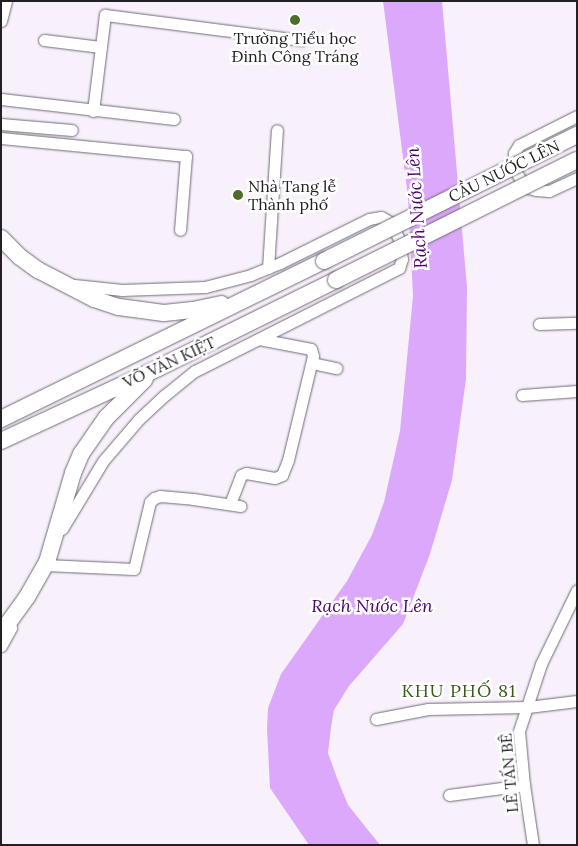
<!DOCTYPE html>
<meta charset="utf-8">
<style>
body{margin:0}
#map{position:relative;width:578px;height:846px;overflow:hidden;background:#f8f1fc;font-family:Lora,serif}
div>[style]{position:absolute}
.water>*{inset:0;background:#dca8fc}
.roads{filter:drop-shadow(0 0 1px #706a74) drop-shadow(0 0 1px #706a74)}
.minor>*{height:11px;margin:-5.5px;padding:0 5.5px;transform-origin:5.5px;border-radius:5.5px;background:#fff}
.highway>*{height:16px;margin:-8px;padding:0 8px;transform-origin:8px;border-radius:8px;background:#fff}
.bridges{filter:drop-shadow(0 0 1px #706a74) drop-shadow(0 0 1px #706a74)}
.highway-bridge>*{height:16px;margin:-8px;padding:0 8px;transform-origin:8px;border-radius:8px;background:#fff}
.dots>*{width:14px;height:14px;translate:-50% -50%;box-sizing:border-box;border:2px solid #fff;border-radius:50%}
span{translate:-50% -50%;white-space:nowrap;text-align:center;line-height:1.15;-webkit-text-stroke:5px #fff;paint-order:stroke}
.poi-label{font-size:16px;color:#222024}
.left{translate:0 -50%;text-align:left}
.street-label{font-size:16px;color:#222024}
.water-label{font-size:18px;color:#4d036c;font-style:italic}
.neighbourhood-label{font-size:18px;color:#385917;letter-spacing:1px}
.frame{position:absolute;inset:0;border:2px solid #222024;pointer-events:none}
</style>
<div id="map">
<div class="water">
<div style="clip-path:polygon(383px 1px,442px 1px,467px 287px,466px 379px,452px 480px,430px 554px,403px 624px,349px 686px,334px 710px,331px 727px,328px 753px,337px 778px,348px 805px,380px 845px,309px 845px,270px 788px,267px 729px,268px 708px,281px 674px,347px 581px,372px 535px,384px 502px,400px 431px,413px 296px,408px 197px)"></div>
</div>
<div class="roads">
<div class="minor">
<div style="left:1px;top:21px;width:21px;rotate:-76deg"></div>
<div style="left:44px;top:40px;width:57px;rotate:7deg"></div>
<div style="left:1px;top:99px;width:174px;rotate:6.6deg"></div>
<div style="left:93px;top:111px;width:97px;rotate:-82.9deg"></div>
<div style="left:105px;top:15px;width:198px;rotate:7.3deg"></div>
<div style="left:577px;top:116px;width:65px;rotate:153.4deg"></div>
<div style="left:519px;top:145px;width:9px;rotate:122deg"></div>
<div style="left:514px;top:153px;width:14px;rotate:94deg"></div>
<div style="left:513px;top:167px;width:23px;rotate:59deg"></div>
<div style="left:525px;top:187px;width:11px;rotate:15deg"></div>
<div style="left:536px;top:190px;width:13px;rotate:4deg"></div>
<div style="left:549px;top:191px;width:31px;rotate:-25deg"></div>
<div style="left:1px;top:124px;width:71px;rotate:4.8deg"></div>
<div style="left:1px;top:138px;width:186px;rotate:5.6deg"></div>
<div style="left:186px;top:156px;width:74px;rotate:94.6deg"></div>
<div style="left:268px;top:268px;width:138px;rotate:-86.3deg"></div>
<div style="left:539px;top:324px;width:38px;rotate:-2deg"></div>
<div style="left:312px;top:363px;width:25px;rotate:12deg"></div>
<div style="left:522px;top:395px;width:55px;rotate:-4.2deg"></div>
<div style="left:230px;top:504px;width:31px;rotate:-69deg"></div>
<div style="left:241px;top:475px;width:5px;rotate:-22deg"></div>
<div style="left:246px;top:473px;width:29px;rotate:10deg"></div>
<div style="left:275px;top:478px;width:8px;rotate:-23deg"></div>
<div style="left:282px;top:475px;width:16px;rotate:-68deg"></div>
<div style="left:288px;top:460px;width:107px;rotate:-76.5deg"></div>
<div style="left:313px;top:356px;width:7px;rotate:-106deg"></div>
<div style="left:311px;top:349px;width:53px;rotate:-169.1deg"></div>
<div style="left:62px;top:529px;width:79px;rotate:-58.9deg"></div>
<div style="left:103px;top:461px;width:55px;rotate:-49.4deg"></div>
<div style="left:139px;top:419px;width:35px;rotate:-43deg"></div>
<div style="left:165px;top:395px;width:38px;rotate:-39deg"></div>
<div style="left:195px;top:371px;width:229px;rotate:-26.8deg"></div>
<div style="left:399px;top:268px;width:9px;rotate:-72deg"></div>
<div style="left:402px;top:259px;width:20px;rotate:-99deg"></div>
<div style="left:399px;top:239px;width:19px;rotate:-118deg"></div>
<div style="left:390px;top:222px;width:10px;rotate:-151deg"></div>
<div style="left:381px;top:217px;width:12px;rotate:171deg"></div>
<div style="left:369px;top:219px;width:99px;rotate:153.7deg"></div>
<div style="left:280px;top:263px;width:31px;rotate:158deg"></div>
<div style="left:251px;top:275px;width:48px;rotate:165.4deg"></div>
<div style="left:205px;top:287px;width:83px;rotate:177.9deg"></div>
<div style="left:122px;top:290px;width:48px;rotate:-174.1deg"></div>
<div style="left:45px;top:565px;width:89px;rotate:2.6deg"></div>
<div style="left:134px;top:569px;width:69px;rotate:-76.6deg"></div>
<div style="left:150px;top:502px;width:6px;rotate:-45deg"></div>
<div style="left:154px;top:498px;width:6px;rotate:-18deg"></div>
<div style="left:160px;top:496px;width:33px;rotate:5deg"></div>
<div style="left:193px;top:499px;width:48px;rotate:8.5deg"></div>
<div style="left:1px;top:646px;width:21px;rotate:-61deg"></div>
<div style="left:376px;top:719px;width:53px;rotate:-10.9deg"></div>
<div style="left:428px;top:709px;width:100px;rotate:-1.1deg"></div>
<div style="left:528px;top:707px;width:49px;rotate:-7deg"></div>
<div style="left:449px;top:795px;width:76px;rotate:-7.6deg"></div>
<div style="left:533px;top:845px;width:61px;rotate:-98.5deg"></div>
<div style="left:524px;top:785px;width:54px;rotate:-95.3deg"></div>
<div style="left:519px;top:731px;width:71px;rotate:-71.8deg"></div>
<div style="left:541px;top:664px;width:82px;rotate:-64.1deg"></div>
</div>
<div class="highway">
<div style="left:1px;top:238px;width:27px;rotate:45deg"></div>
<div style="left:20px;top:257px;width:22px;rotate:36deg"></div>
<div style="left:38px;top:270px;width:63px;rotate:27.4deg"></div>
<div style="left:94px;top:299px;width:26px;rotate:18deg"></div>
<div style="left:119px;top:307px;width:45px;rotate:7.6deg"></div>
<div style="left:164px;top:313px;width:29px;rotate:-6deg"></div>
<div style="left:193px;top:310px;width:29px;rotate:-12deg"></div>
<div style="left:1px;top:419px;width:360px;rotate:-26.1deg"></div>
<div style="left:1px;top:441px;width:173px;rotate:-24.9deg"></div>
<div style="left:158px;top:368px;width:199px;rotate:-26.3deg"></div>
<div style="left:1px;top:633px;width:44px;rotate:-54.2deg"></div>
<div style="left:27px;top:597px;width:40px;rotate:-60.3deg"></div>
<div style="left:47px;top:562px;width:93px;rotate:-73.7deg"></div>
<div style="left:73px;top:473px;width:21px;rotate:-67deg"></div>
<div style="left:81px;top:454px;width:44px;rotate:-55.2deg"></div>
<div style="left:106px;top:418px;width:55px;rotate:-45deg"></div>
</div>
</div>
<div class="bridges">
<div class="highway-bridge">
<div style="left:324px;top:261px;width:283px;rotate:-26.5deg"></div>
<div style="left:336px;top:280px;width:269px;rotate:-26.5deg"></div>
</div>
</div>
<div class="dots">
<div style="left:295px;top:20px;background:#4a6e27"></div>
<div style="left:238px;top:195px;background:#4a6e27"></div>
</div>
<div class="poi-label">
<span style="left:295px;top:47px">Trường Tiểu học<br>Đinh Công Tráng</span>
<span class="left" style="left:248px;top:195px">Nhà Tang lễ<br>Thành phố</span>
</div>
<div class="street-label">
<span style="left:504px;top:171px;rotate:-26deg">CẦU NƯỚC LÊN</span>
<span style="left:169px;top:362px;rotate:-25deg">VÕ VĂN KIỆT</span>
<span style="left:509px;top:773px;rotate:-95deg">LÊ TẤN BÊ</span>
</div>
<div class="water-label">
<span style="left:417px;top:208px;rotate:-94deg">Rạch Nước Lên</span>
<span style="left:372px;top:606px">Rạch Nước Lên</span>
</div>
<div class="neighbourhood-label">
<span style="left:459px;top:691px">KHU PHỐ 81</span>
</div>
<div class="frame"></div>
</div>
